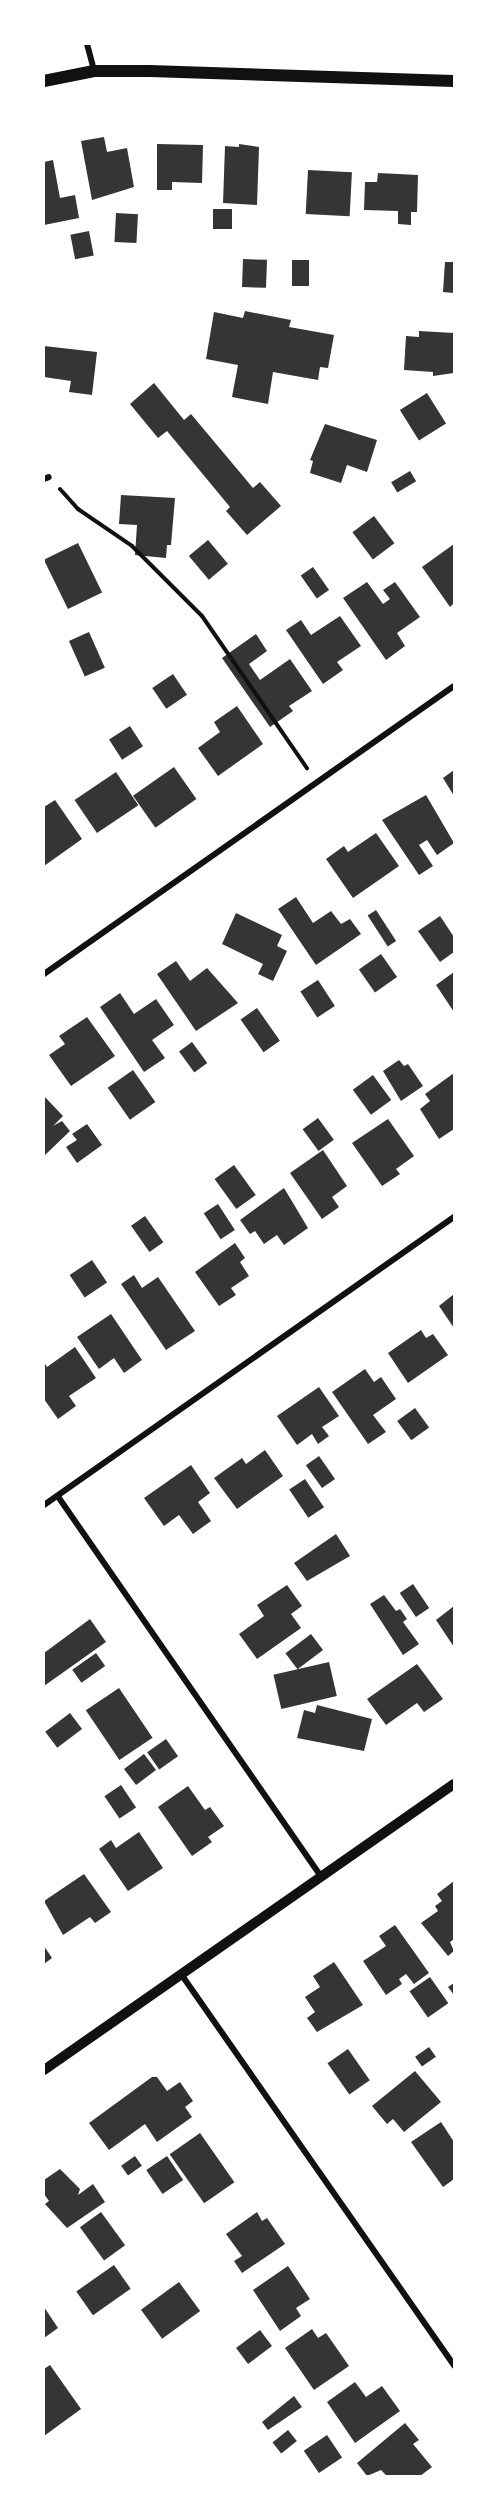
<!DOCTYPE html>
<style>
body{margin:0}
#map{position:relative;width:498px;height:2520px;overflow:hidden;background:#fff;font-family:Signika,sans-serif}
div>[style]{position:absolute}
.building>*{inset:0;background:#353535;transform-origin:0 0}
.path>*{height:4px;margin:-2px;padding:0 2px;transform-origin:2px;border-radius:2px;background:#111}
.minor>*{height:6px;margin:-3px;padding:0 3px;transform-origin:3px;border-radius:3px;background:#111}
.tertiary>*{height:10px;margin:-5px;padding:0 5px;transform-origin:5px;border-radius:5px;background:#111}
.secondary>*{height:12px;margin:-6px;padding:0 6px;transform-origin:6px;border-radius:6px;background:#111}
span{translate:-50% -50%;white-space:nowrap;text-align:center;line-height:1.15;-webkit-text-stroke:6px #fff;paint-order:stroke}
.frame{position:absolute;inset:0;border:45px solid #fff;pointer-events:none}
</style>
<div id="map">
<div class="building">
<div style="clip-path:polygon(104px 137px,107px 152px,127px 148px,134px 187px,92px 200px,81px 141px)"></div>
<div style="clip-path:polygon(157px 144px,203px 145px,202px 183px,172px 182px,172px 190px,157px 190px)"></div>
<div style="clip-path:polygon(239px 144px,259px 147px,257px 205px,223px 203px,225px 146px,239px 147px)"></div>
<div style="clip-path:polygon(53px 160px,60px 198px,75px 195px,79px 218px,44px 225px,44px 162px)"></div>
<div style="left:308px;top:170px;width:44px;height:44px;rotate:3deg"></div>
<div style="clip-path:polygon(378px 173px,418px 175px,417px 212px,411px 212px,411px 225px,398px 224px,398px 211px,364px 210px,365px 182px,377px 182px)"></div>
<div style="left:213px;top:209px;width:19px;height:20px"></div>
<div style="left:116px;top:213px;width:22px;height:29px;rotate:3deg"></div>
<div style="left:89px;top:231px;width:25px;height:19px;rotate:79deg"></div>
<div style="left:243px;top:259px;width:24px;height:28px;rotate:2deg"></div>
<div style="left:292px;top:260px;width:17px;height:26px"></div>
<div style="clip-path:polygon(445px 262px,454px 262px,454px 293px,443px 292px)"></div>
<div style="clip-path:polygon(245px 311px,291px 320px,289px 327px,334px 335px,328px 368px,320px 367px,318px 380px,273px 372px,268px 404px,232px 397px,238px 365px,206px 359px,214px 312px,243px 318px)"></div>
<div style="clip-path:polygon(419px 331px,454px 333px,454px 373px,433px 376px,433px 372px,404px 370px,406px 336px,419px 337px)"></div>
<div style="clip-path:polygon(44px 346px,97px 352px,92px 395px,69px 392px,71px 381px,44px 377px)"></div>
<div style="clip-path:polygon(154px 383px,184px 420px,191px 414px,253px 488px,260px 482px,281px 506px,247px 535px,226px 511px,230px 507px,167px 431px,158px 438px,130px 404px)"></div>
<div style="left:427px;top:393px;width:36px;height:32px;rotate:58deg"></div>
<div style="clip-path:polygon(325px 424px,377px 440px,367px 472px,347px 465px,341px 483px,310px 473px,313px 461px,310px 460px)"></div>
<div style="left:410px;top:471px;width:12px;height:22px;rotate:59deg"></div>
<div style="clip-path:polygon(121px 495px,175px 498px,171px 545px,167px 545px,166px 558px,135px 555px,137px 525px,119px 524px)"></div>
<div style="left:374px;top:516px;width:34px;height:27px;rotate:53deg"></div>
<div style="left:208px;top:540px;width:31px;height:25px;rotate:50deg"></div>
<div style="left:78px;top:543px;width:55px;height:38px;rotate:64deg"></div>
<div style="clip-path:polygon(454px 544px,454px 603px,450px 607px,422px 567px)"></div>
<div style="left:313px;top:567px;width:28px;height:15px;rotate:55deg"></div>
<div style="clip-path:polygon(367px 582px,383px 604px,390px 599px,383px 590px,395px 582px,420px 617px,397px 633px,405px 646px,386px 660px,343px 598px)"></div>
<div style="clip-path:polygon(340px 616px,361px 646px,337px 662px,343px 670px,323px 684px,286px 630px,301px 620px,311px 635px)"></div>
<div style="left:89px;top:632px;width:39px;height:22px;rotate:66deg"></div>
<div style="clip-path:polygon(256px 634px,267px 651px,249px 664px,260px 680px,290px 659px,312px 691px,289px 706px,293px 711px,270px 727px,222px 658px)"></div>
<div style="left:173px;top:674px;width:25px;height:25px;rotate:56deg"></div>
<div style="clip-path:polygon(237px 706px,263px 744px,218px 776px,198px 748px,220px 732px,214px 722px)"></div>
<div style="left:130px;top:726px;width:24px;height:25px;rotate:57deg"></div>
<div style="left:174px;top:767px;width:39px;height:50px;rotate:55deg"></div>
<div style="clip-path:polygon(454px 770px,454px 796px,443px 778px)"></div>
<div style="left:116px;top:772px;width:40px;height:50px;rotate:56deg"></div>
<div style="clip-path:polygon(426px 795px,454px 843px,437px 855px,427px 840px,419px 845px,433px 866px,419px 875px,382px 820px)"></div>
<div style="clip-path:polygon(55px 800px,82px 839px,44px 866px,44px 807px)"></div>
<div style="clip-path:polygon(376px 833px,399px 866px,353px 898px,326px 859px,344px 846px,348px 852px)"></div>
<div style="clip-path:polygon(296px 897px,313px 923px,331px 911px,341px 924px,350px 919px,361px 934px,316px 965px,278px 909px)"></div>
<div style="left:376px;top:910px;width:37px;height:10px;rotate:57deg"></div>
<div style="clip-path:polygon(236px 913px,282px 935px,277px 946px,287px 951px,273px 981px,258px 974px,263px 964px,222px 944px)"></div>
<div style="clip-path:polygon(440px 916px,454px 937px,454px 952px,440px 962px,418px 931px)"></div>
<div style="left:381px;top:954px;width:28px;height:27px;rotate:55deg"></div>
<div style="clip-path:polygon(176px 961px,190px 981px,207px 968px,238px 1003px,196px 1031px,157px 974px)"></div>
<div style="clip-path:polygon(454px 972px,454px 1012px,436px 985px)"></div>
<div style="left:318px;top:980px;width:31px;height:21px;rotate:57deg"></div>
<div style="clip-path:polygon(120px 993px,134px 1014px,156px 999px,174px 1025px,152px 1040px,165px 1058px,144px 1072px,100px 1007px)"></div>
<div style="left:257px;top:1008px;width:40px;height:20px;rotate:55deg"></div>
<div style="clip-path:polygon(87px 1017px,115px 1056px,71px 1086px,49px 1055px,65px 1044px,59px 1036px)"></div>
<div style="left:192px;top:1042px;width:26px;height:16px;rotate:54deg"></div>
<div style="clip-path:polygon(399px 1060px,404px 1066px,408px 1064px,423px 1086px,401px 1101px,383px 1071px)"></div>
<div style="left:133px;top:1070px;width:39px;height:31px;rotate:55deg"></div>
<div style="clip-path:polygon(454px 1073px,454px 1129px,439px 1139px,420px 1109px,430px 1101px,425px 1094px)"></div>
<div style="left:373px;top:1075px;width:31px;height:25px;rotate:54deg"></div>
<div style="clip-path:polygon(44px 1096px,63px 1116px,53px 1126px,62px 1121px,70px 1131px,44px 1156px)"></div>
<div style="left:318px;top:1118px;width:27px;height:19px;rotate:54deg"></div>
<div style="clip-path:polygon(388px 1119px,414px 1156px,396px 1169px,400px 1174px,382px 1186px,352px 1143px)"></div>
<div style="clip-path:polygon(87px 1124px,102px 1145px,77px 1163px,66px 1147px,77px 1140px,72px 1134px)"></div>
<div style="clip-path:polygon(323px 1150px,347px 1186px,332px 1197px,339px 1207px,322px 1219px,290px 1173px)"></div>
<div style="left:234px;top:1165px;width:37px;height:24px;rotate:54deg"></div>
<div style="clip-path:polygon(284px 1188px,308px 1228px,284px 1245px,277px 1235px,264px 1244px,255px 1231px,250px 1234px,240px 1220px)"></div>
<div style="left:218px;top:1204px;width:31px;height:17px;rotate:57deg"></div>
<div style="left:145px;top:1216px;width:32px;height:17px;rotate:55deg"></div>
<div style="clip-path:polygon(235px 1243px,245px 1258px,240px 1262px,249px 1276px,231px 1288px,236px 1295px,219px 1306px,195px 1272px)"></div>
<div style="left:92px;top:1260px;width:27px;height:27px;rotate:56deg"></div>
<div style="clip-path:polygon(134px 1275px,142px 1288px,158px 1277px,195px 1331px,166px 1350px,121px 1284px)"></div>
<div style="clip-path:polygon(454px 1294px,454px 1328px,439px 1306px)"></div>
<div style="clip-path:polygon(111px 1314px,142px 1360px,124px 1373px,114px 1358px,99px 1369px,77px 1337px)"></div>
<div style="clip-path:polygon(421px 1330px,426px 1338px,433px 1334px,448px 1355px,408px 1383px,388px 1353px)"></div>
<div style="clip-path:polygon(75px 1347px,96px 1378px,69px 1396px,76px 1406px,58px 1419px,44px 1399px,44px 1362px,47px 1367px)"></div>
<div style="clip-path:polygon(365px 1369px,374px 1382px,381px 1377px,396px 1399px,373px 1415px,386px 1432px,368px 1444px,332px 1392px)"></div>
<div style="clip-path:polygon(319px 1387px,339px 1416px,322px 1427px,329px 1436px,318px 1444px,312px 1434px,297px 1445px,277px 1416px)"></div>
<div style="left:415px;top:1408px;width:24px;height:22px;rotate:54deg"></div>
<div style="clip-path:polygon(265px 1450px,283px 1476px,237px 1509px,214px 1478px,242px 1458px,246px 1464px)"></div>
<div style="left:319px;top:1456px;width:28px;height:16px;rotate:55deg"></div>
<div style="clip-path:polygon(191px 1465px,210px 1493px,198px 1502px,211px 1521px,193px 1534px,179px 1515px,164px 1526px,144px 1498px)"></div>
<div style="left:305px;top:1479px;width:34px;height:19px;rotate:56deg"></div>
<div style="clip-path:polygon(336px 1534px,350px 1556px,307px 1581px,294px 1563px)"></div>
<div style="left:413px;top:1584px;width:29px;height:16px;rotate:56deg"></div>
<div style="clip-path:polygon(287px 1585px,302px 1606px,291px 1614px,301px 1628px,257px 1659px,239px 1634px,264px 1616px,257px 1605px)"></div>
<div style="clip-path:polygon(384px 1595px,396px 1611px,400px 1609px,407px 1619px,403px 1622px,419px 1644px,403px 1655px,370px 1604px)"></div>
<div style="clip-path:polygon(454px 1606px,454px 1647px,436px 1620px)"></div>
<div style="clip-path:polygon(90px 1619px,106px 1642px,44px 1686px,44px 1653px)"></div>
<div style="left:311px;top:1634px;width:20px;height:32px;rotate:53deg"></div>
<div style="left:96px;top:1653px;width:16px;height:29px;rotate:55deg"></div>
<div style="left:329px;top:1662px;width:35px;height:57px;rotate:77deg"></div>
<div style="clip-path:polygon(417px 1664px,443px 1699px,424px 1712px,417px 1703px,386px 1725px,367px 1699px)"></div>
<div style="left:119px;top:1688px;width:60px;height:40px;rotate:56deg"></div>
<div style="clip-path:polygon(317px 1705px,372px 1719px,364px 1751px,297px 1738px,304px 1710px,315px 1713px)"></div>
<div style="left:70px;top:1713px;width:20px;height:31px;rotate:53deg"></div>
<div style="left:166px;top:1739px;width:21px;height:23px;rotate:55deg"></div>
<div style="left:144px;top:1754px;width:20px;height:25px;rotate:53deg"></div>
<div style="left:121px;top:1785px;width:27px;height:20px;rotate:56deg"></div>
<div style="clip-path:polygon(188px 1786px,205px 1810px,210px 1807px,224px 1826px,208px 1837px,212px 1842px,192px 1856px,158px 1807px)"></div>
<div style="clip-path:polygon(139px 1832px,163px 1868px,128px 1891px,99px 1849px,111px 1840px,116px 1848px)"></div>
<div style="clip-path:polygon(84px 1874px,111px 1912px,95px 1923px,90px 1917px,63px 1935px,44px 1901px)"></div>
<div style="clip-path:polygon(454px 1881px,454px 1939px,450px 1942px,454px 1951px,448px 1956px,421px 1923px,438px 1911px,435px 1906px,442px 1901px,437px 1894px)"></div>
<div style="clip-path:polygon(395px 1925px,429px 1973px,414px 1984px,406px 1974px,399px 1979px,402px 1984px,386px 1995px,363px 1961px,386px 1946px,379px 1936px)"></div>
<div style="clip-path:polygon(44px 1946px,52px 1958px,44px 1964px)"></div>
<div style="clip-path:polygon(334px 1962px,363px 2005px,317px 2032px,307px 2018px,315px 2012px,305px 1997px,320px 1987px,313px 1976px)"></div>
<div style="left:430px;top:1977px;width:32px;height:25px;rotate:55deg"></div>
<div style="clip-path:polygon(454px 1983px,454px 1995px,448px 1987px)"></div>
<div style="left:429px;top:2047px;width:12px;height:17px;rotate:55deg"></div>
<div style="left:348px;top:2049px;width:38px;height:25px;rotate:55deg"></div>
<div style="clip-path:polygon(415px 2071px,441px 2102px,404px 2132px,393px 2119px,387px 2124px,372px 2106px)"></div>
<div style="clip-path:polygon(152px 2077px,157px 2077px,167px 2091px,180px 2082px,193px 2101px,185px 2107px,192px 2117px,157px 2142px,145px 2124px,109px 2150px,89px 2123px)"></div>
<div style="clip-path:polygon(441px 2122px,454px 2142px,454px 2179px,443px 2187px,411px 2142px)"></div>
<div style="left:200px;top:2133px;width:60px;height:37px;rotate:55deg"></div>
<div style="left:135px;top:2156px;width:12px;height:17px;rotate:55deg"></div>
<div style="left:167px;top:2156px;width:29px;height:25px;rotate:56deg"></div>
<div style="clip-path:polygon(60px 2169px,80px 2189px,78px 2195px,93px 2184px,105px 2202px,67px 2228px,45px 2204px,49px 2201px,44px 2194px,44px 2180px)"></div>
<div style="left:101px;top:2212px;width:41px;height:26px;rotate:54deg"></div>
<div style="clip-path:polygon(257px 2212px,262px 2221px,267px 2218px,285px 2244px,242px 2273px,234px 2261px,242px 2256px,226px 2234px)"></div>
<div style="left:114px;top:2265px;width:29px;height:46px;rotate:55deg"></div>
<div style="clip-path:polygon(288px 2266px,310px 2299px,296px 2308px,301px 2316px,280px 2331px,253px 2290px)"></div>
<div style="left:179px;top:2282px;width:36px;height:47px;rotate:54deg"></div>
<div style="clip-path:polygon(44px 2307px,58px 2328px,44px 2338px)"></div>
<div style="clip-path:polygon(312px 2329px,318px 2338px,326px 2333px,349px 2366px,314px 2390px,285px 2348px)"></div>
<div style="left:260px;top:2330px;width:20px;height:30px;rotate:53deg"></div>
<div style="clip-path:polygon(50px 2365px,81px 2409px,44px 2436px,44px 2369px)"></div>
<div style="clip-path:polygon(355px 2382px,366px 2397px,382px 2386px,400px 2411px,355px 2443px,327px 2402px)"></div>
<div style="clip-path:polygon(294px 2396px,302px 2407px,268px 2430px,262px 2422px)"></div>
<div style="clip-path:polygon(405px 2423px,419px 2440px,413px 2444px,432px 2467px,420px 2476px,387px 2476px,381px 2470px,367px 2476px,357px 2463px)"></div>
<div style="left:288px;top:2430px;width:14px;height:20px;rotate:51deg"></div>
<div style="left:327px;top:2435px;width:27px;height:28px;rotate:56deg"></div>
</div>
<div class="path">
<div style="left:60px;top:489px;width:27px;rotate:48deg"></div>
<div style="left:78px;top:509px;width:65px;rotate:34.4deg"></div>
<div style="left:132px;top:546px;width:99px;rotate:45deg"></div>
<div style="left:202px;top:616px;width:185px;rotate:55.4deg"></div>
</div>
<div class="minor">
<div style="left:87px;top:44px;width:28px;rotate:75deg"></div>
<div style="left:44px;top:479px;width:5px;rotate:-22deg"></div>
<div style="left:44px;top:974px;width:501px;rotate:-35.09deg"></div>
<div style="left:59px;top:1498px;width:460px;rotate:55.3deg"></div>
<div style="left:44px;top:1505px;width:501px;rotate:-35.09deg"></div>
<div style="left:181px;top:1974px;width:478px;rotate:55.1deg"></div>
</div>
<div class="tertiary">
<div style="left:44px;top:2070px;width:500px;rotate:-34.9deg"></div>
</div>
<div class="secondary">
<div style="left:44px;top:81px;width:51px;rotate:-11.3deg"></div>
<div style="left:94px;top:71px;width:56px"></div>
<div style="left:150px;top:71px;width:304px;rotate:1.9deg"></div>
</div>
<div class="frame"></div>
</div>
